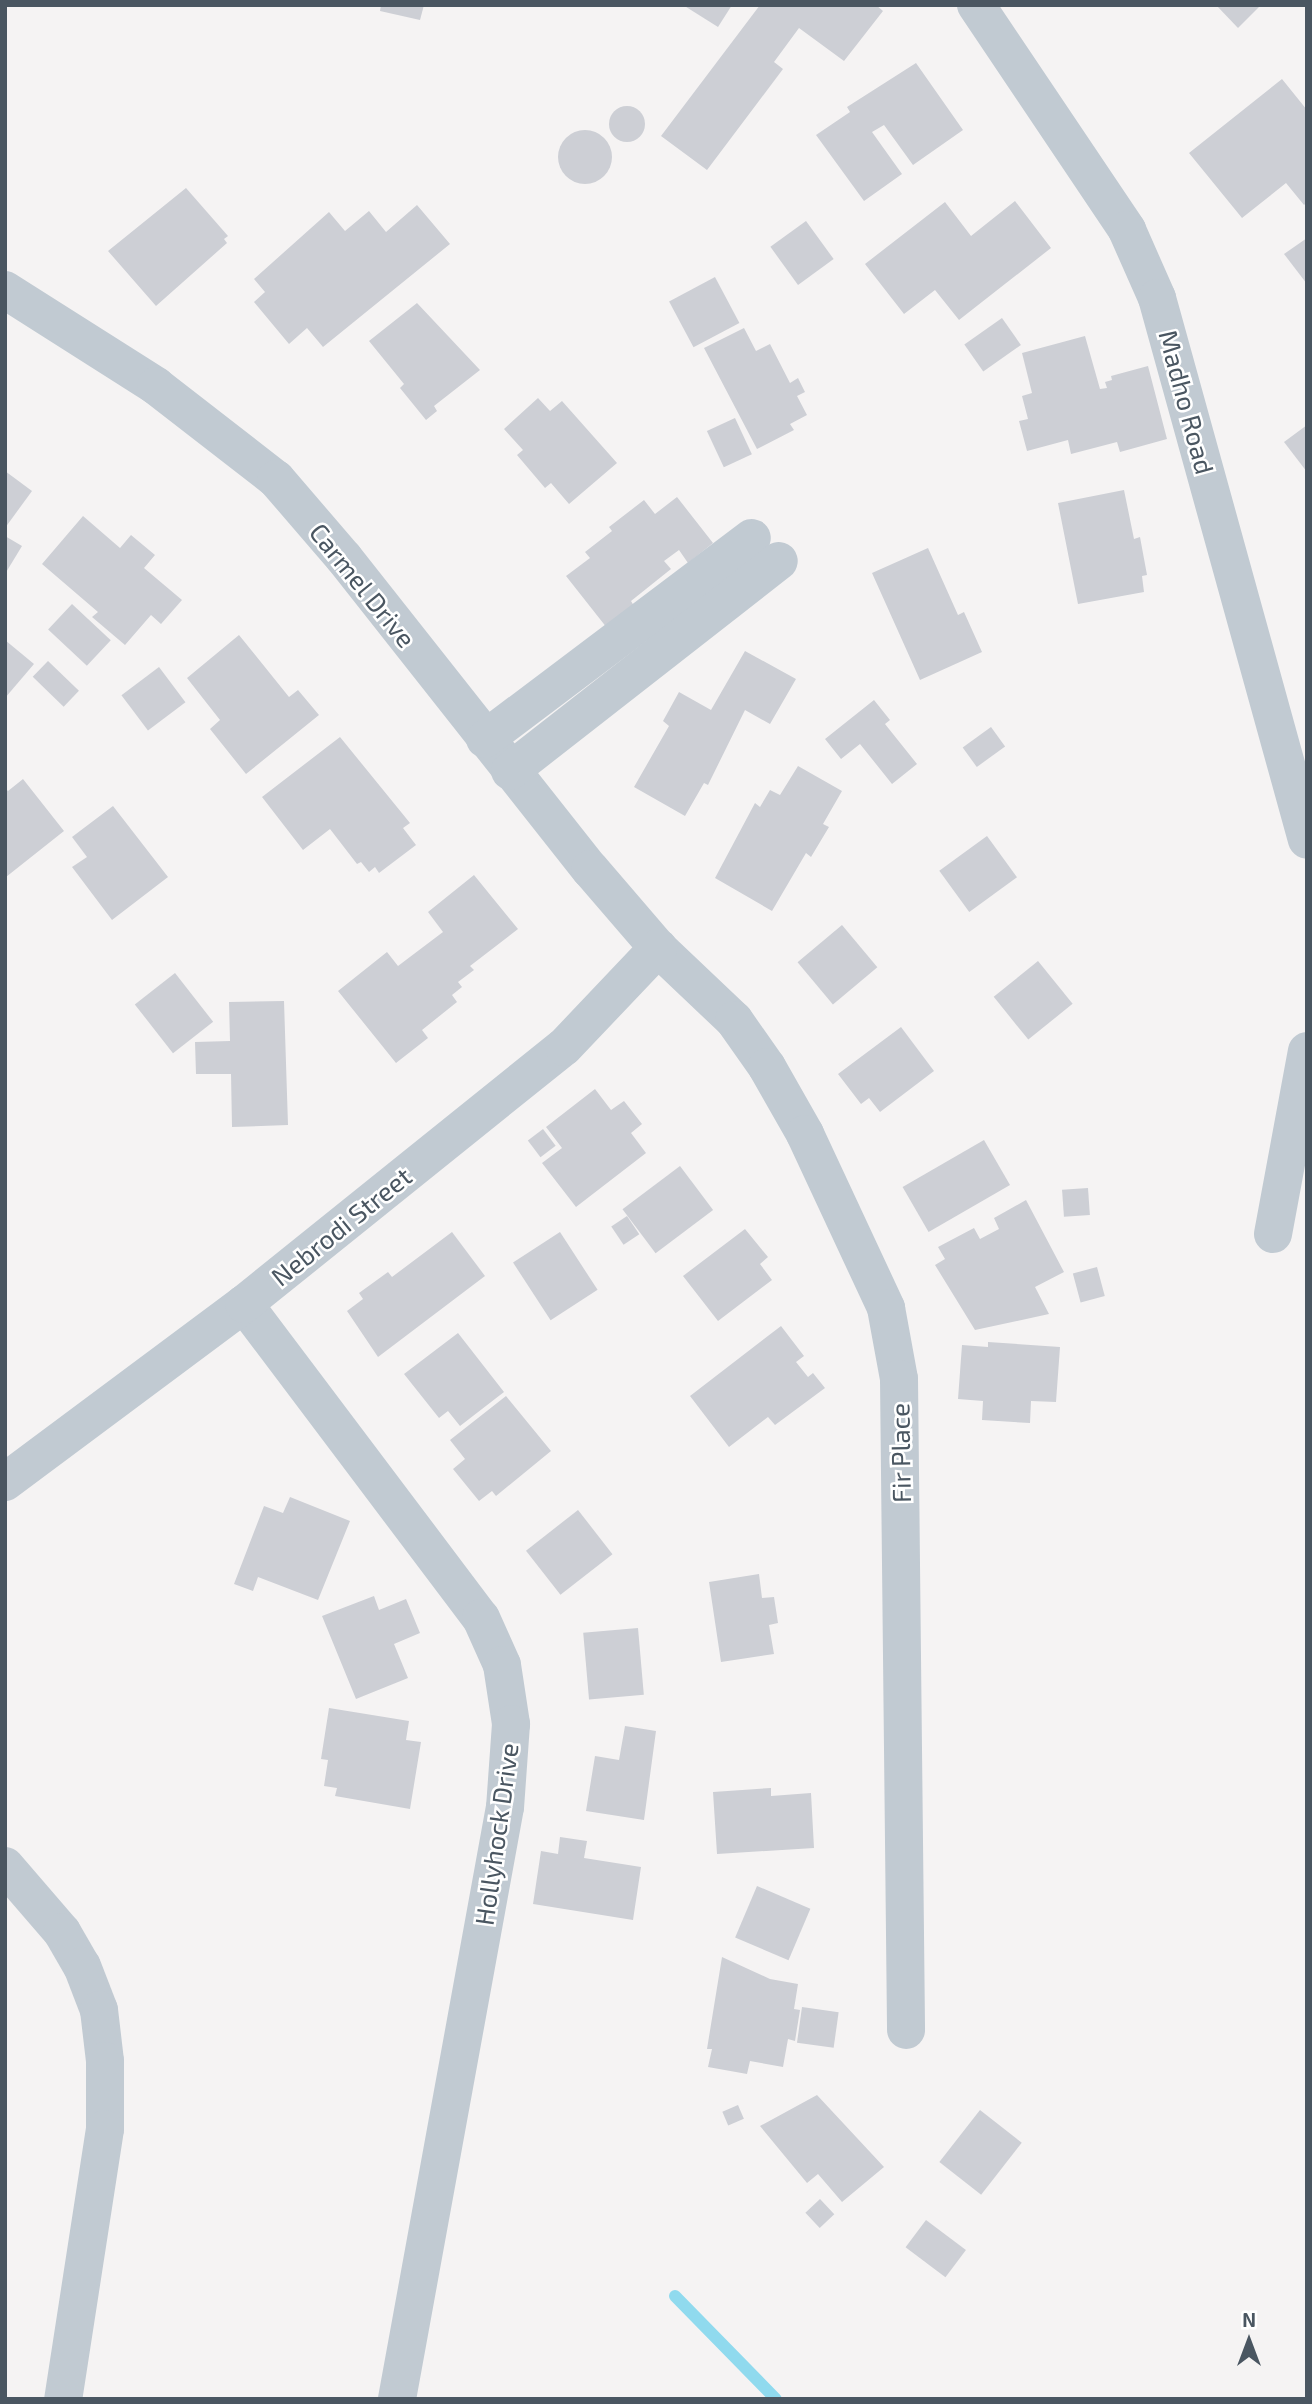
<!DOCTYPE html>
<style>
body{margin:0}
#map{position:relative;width:1312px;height:2404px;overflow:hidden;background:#f5f3f3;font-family:"Exo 2",sans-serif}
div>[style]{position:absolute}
.stream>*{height:12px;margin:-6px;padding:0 6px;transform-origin:6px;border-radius:6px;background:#90daee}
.building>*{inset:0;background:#cdcfd5;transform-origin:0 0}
.round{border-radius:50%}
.minor>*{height:38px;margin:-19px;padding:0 19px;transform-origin:19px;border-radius:19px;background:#c1cad2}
span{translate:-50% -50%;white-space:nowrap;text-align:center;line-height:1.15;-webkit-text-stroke:5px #fff;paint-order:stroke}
.street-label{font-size:26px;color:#4a5661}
.frame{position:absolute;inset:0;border:7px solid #4a5661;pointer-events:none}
.north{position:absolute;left:1214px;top:2306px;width:70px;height:70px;-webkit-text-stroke:5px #fff;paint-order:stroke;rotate:0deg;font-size:19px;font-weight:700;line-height:28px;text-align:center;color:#4a5661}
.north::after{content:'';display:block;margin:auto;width:24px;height:32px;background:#4a5661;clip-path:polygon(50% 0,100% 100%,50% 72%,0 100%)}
</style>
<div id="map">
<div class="stream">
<div style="left:675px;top:2296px;width:144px;rotate:45.6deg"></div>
</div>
<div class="building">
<div style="clip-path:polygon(381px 5px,424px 5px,420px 20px,380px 11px)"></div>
<div style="clip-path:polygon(683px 5px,732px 5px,718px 27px)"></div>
<div style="clip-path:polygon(760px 5px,876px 5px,883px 11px,844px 61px,799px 28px,774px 62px,783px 69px,707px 170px,661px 136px)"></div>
<div style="clip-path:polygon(1216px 5px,1261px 5px,1238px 28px)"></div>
<div style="clip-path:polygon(916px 63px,963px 130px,913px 165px,884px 125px,872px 132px,902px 174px,864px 201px,816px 135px,850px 112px,847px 107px)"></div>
<div style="clip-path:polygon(1282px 79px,1307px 110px,1307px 202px,1304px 205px,1286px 183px,1242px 218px,1189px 153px)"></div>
<div class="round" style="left:609px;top:106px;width:36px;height:36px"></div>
<div class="round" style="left:558px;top:130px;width:54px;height:54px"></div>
<div style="clip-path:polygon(186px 188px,228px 236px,224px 239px,227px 243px,156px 306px,108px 251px)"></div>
<div style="clip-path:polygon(1015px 201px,1051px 248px,959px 320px,935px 290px,904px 314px,865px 264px,945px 202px,971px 236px)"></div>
<div style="clip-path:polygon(417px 205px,450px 244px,323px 347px,307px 328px,289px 344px,254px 302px,265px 292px,254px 279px,329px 212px,345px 231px,369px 211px,386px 232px)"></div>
<div style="left:806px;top:221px;width:47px;height:44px;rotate:54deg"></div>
<div style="clip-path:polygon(1307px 238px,1307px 284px,1284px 254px)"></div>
<div style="left:715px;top:277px;width:52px;height:52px;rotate:62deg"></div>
<div style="clip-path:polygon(417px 303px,480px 370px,434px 406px,437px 411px,426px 420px,400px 388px,404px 384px,369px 341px)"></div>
<div style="left:1002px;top:318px;width:33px;height:46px;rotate:55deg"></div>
<div style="clip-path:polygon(744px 328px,756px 351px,770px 344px,790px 383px,798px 378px,805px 392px,797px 396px,807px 415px,790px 424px,794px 430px,757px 449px,704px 348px)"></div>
<div style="clip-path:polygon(1085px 336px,1100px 389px,1107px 388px,1105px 382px,1112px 380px,1111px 376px,1148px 366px,1167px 439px,1120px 452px,1117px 442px,1071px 454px,1068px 440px,1027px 451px,1019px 421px,1028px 419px,1022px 396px,1032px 393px,1022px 353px)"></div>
<div style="clip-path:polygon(538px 398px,550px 411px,562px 401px,617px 463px,569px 504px,551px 483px,545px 488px,517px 455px,523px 450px,504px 429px)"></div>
<div style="left:735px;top:418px;width:40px;height:31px;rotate:65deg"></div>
<div style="clip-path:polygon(1307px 425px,1307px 472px,1284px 442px)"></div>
<div style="clip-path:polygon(5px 471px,32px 491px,5px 528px)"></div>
<div style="clip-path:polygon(1124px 490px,1134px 539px,1140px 537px,1147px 575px,1142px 576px,1144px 592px,1078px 604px,1058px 503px)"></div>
<div style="clip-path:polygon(677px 497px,713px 543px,688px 563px,679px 550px,664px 561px,671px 569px,631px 601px,634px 606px,607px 628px,566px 576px,590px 558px,585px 552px,612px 531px,609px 527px,644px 500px,655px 514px)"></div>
<div style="clip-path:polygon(83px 516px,120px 548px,131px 535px,155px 555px,144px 568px,182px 600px,161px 624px,151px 615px,125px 645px,92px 617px,98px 612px,42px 564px)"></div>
<div style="clip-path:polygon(5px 536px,22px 546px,5px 574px)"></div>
<div style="clip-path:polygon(928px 548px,958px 615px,964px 612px,982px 652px,920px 680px,872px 573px)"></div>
<div style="left:72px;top:604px;width:53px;height:35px;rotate:43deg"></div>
<div style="clip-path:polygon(239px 635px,289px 697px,298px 690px,319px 715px,246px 774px,210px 729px,220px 720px,187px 678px)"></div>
<div style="clip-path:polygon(5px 640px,34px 664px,5px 698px)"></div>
<div style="clip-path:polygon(745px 651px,796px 679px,770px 724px,745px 710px,708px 785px,704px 783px,685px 816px,634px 787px,669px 726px,663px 721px,679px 692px,711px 710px)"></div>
<div style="left:48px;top:661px;width:43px;height:22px;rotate:44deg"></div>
<div style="left:159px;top:667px;width:44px;height:47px;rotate:53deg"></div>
<div style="clip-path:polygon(874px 700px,890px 720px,885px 724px,917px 764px,892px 784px,860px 744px,841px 759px,825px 739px)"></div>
<div style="left:991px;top:727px;width:24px;height:35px;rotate:54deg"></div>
<div style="clip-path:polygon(340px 737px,410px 823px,403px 828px,416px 845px,379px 873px,375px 867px,369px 872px,361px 862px,357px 864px,330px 829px,303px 850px,262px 797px)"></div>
<div style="clip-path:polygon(798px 766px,842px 791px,823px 824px,829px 827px,811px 857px,806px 853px,772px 911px,715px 878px,755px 803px,760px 807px,770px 790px,780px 795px)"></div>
<div style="clip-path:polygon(23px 779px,64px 831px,6px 877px,5px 788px,8px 791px)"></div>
<div style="clip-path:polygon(113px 806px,168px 877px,112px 920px,72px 867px,87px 857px,72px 837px)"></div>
<div style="left:987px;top:836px;width:51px;height:59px;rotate:54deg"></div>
<div style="clip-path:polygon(474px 875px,518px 929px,470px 966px,474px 970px,458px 982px,462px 987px,452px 995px,457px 1002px,422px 1030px,428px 1038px,396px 1063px,338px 991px,387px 952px,398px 966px,443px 932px,428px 912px)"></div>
<div style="left:842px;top:925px;width:55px;height:58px;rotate:50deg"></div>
<div style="left:1038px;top:961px;width:55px;height:57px;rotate:51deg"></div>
<div style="left:175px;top:973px;width:62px;height:51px;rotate:52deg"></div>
<div style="clip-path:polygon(284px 1001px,288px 1125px,232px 1127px,231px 1074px,196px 1074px,195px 1042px,230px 1041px,229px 1002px)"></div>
<div style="clip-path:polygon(901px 1027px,934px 1071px,880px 1112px,869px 1098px,861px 1104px,838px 1074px)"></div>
<div style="clip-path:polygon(595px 1089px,611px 1110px,624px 1101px,642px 1124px,631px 1133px,646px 1153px,576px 1207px,542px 1163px,562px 1148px,546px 1127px)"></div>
<div style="left:543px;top:1129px;width:21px;height:19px;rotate:53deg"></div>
<div style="left:984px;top:1140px;width:52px;height:94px;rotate:60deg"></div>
<div style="left:680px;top:1166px;width:55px;height:72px;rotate:53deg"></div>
<div style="left:1088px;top:1188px;width:27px;height:26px;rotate:86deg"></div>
<div style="clip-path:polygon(1026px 1200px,1064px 1272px,1035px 1287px,1049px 1314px,975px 1330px,935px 1265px,945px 1259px,938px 1247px,974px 1228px,980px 1239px,999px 1229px,994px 1218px)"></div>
<div style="left:627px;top:1216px;width:22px;height:19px;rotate:56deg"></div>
<div style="clip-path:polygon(745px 1229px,768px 1257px,760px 1264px,772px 1280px,718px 1321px,683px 1276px)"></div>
<div style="clip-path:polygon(452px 1232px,485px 1276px,378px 1357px,347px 1311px,363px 1299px,359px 1293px,388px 1272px,392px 1277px)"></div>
<div style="left:560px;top:1232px;width:69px;height:56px;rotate:57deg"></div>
<div style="left:1097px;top:1267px;width:30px;height:25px;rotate:75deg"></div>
<div style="clip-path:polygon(781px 1326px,804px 1356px,796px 1362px,808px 1377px,813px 1373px,825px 1388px,775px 1425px,768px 1417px,729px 1447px,690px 1396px)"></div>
<div style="clip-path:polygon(458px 1333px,504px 1392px,460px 1426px,448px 1411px,439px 1418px,404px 1374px)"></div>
<div style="clip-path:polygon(988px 1342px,1060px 1347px,1056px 1402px,1031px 1401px,1030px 1423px,982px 1420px,983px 1401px,958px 1399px,962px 1345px,988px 1347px)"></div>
<div style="clip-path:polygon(506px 1396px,551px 1451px,496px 1496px,492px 1491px,479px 1501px,453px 1469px,465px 1459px,450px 1440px)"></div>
<div style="clip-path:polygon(290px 1497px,350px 1521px,318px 1600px,258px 1577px,253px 1591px,234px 1584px,264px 1506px,283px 1513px)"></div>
<div style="left:578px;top:1510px;width:56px;height:66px;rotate:52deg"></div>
<div style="clip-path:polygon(759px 1574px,762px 1598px,774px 1597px,778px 1623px,769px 1625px,774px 1654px,721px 1662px,709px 1582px)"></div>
<div style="clip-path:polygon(374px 1596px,379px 1610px,406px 1599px,420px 1633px,394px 1644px,408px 1678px,356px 1699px,322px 1616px)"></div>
<div style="left:638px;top:1628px;width:67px;height:55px;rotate:85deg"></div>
<div style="clip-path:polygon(329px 1708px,409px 1721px,406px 1740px,421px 1742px,410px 1809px,335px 1796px,337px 1788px,324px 1786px,328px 1760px,321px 1759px)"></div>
<div style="clip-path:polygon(625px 1726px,656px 1731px,644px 1820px,586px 1811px,595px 1756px,619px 1760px)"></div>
<div style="clip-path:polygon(771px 1788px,771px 1796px,811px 1793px,814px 1848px,717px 1854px,713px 1792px)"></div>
<div style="clip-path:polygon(560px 1837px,587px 1841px,584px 1858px,641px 1867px,633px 1920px,533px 1904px,541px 1851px,558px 1854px)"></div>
<div style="left:757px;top:1886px;width:58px;height:56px;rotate:23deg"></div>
<div style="clip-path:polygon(722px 1957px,770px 1979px,798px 1984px,794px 2009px,800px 2010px,795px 2041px,788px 2039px,783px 2067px,750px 2061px,747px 2074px,708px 2067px,712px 2049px,707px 2049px)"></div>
<div style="left:802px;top:2007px;width:37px;height:36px;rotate:8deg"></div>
<div style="clip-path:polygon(817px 2095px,884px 2167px,842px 2202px,818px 2174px,807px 2183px,760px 2126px)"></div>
<div style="left:738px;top:2105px;width:15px;height:17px;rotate:67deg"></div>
<div style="left:980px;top:2110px;width:53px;height:66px;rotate:38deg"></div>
<div style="left:820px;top:2199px;width:21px;height:20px;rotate:47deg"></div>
<div style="left:926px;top:2220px;width:50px;height:34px;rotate:37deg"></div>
</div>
<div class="minor">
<div style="left:976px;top:5px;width:271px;rotate:56.1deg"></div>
<div style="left:1127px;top:230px;width:74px;rotate:66.2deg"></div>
<div style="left:1157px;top:298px;width:562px;rotate:74.53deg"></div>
<div style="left:5px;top:290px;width:179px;rotate:32.4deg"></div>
<div style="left:156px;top:386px;width:152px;rotate:37.8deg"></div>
<div style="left:276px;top:479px;width:104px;rotate:49.3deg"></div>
<div style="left:344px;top:558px;width:397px;rotate:51.7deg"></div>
<div style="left:590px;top:869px;width:104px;rotate:49.3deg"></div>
<div style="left:658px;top:948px;width:105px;rotate:43.5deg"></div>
<div style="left:734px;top:1020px;width:57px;rotate:54.9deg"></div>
<div style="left:767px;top:1067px;width:77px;rotate:60.4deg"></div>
<div style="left:805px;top:1134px;width:192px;rotate:65deg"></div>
<div style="left:886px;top:1308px;width:72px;rotate:79.6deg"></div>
<div style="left:899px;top:1379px;width:651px;rotate:89.38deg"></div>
<div style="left:485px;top:739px;width:334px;rotate:-37deg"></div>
<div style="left:510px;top:771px;width:341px;rotate:-38deg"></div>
<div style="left:1273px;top:1234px;width:186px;rotate:-79.5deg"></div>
<div style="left:244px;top:1304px;width:393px;rotate:53deg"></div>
<div style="left:481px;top:1618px;width:51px;rotate:65.9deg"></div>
<div style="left:502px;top:1665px;width:60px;rotate:81.3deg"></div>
<div style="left:511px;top:1724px;width:83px;rotate:94.1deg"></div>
<div style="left:505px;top:1807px;width:602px;rotate:100.34deg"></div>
<div style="left:5px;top:1482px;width:298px;rotate:-36.7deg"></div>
<div style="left:244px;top:1304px;width:410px;rotate:-38.8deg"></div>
<div style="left:564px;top:1047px;width:137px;rotate:-46.5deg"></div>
<div style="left:5px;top:1866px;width:87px;rotate:49.2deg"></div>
<div style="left:62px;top:1932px;width:39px;rotate:60deg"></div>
<div style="left:82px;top:1966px;width:47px;rotate:68.9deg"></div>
<div style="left:99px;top:2010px;width:51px;rotate:83.3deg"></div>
<div style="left:105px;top:2061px;width:68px;rotate:90deg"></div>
<div style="left:105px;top:2129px;width:273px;rotate:98.8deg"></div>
</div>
<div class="street-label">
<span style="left:1187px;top:402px;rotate:75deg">Madho Road</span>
<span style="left:363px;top:585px;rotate:51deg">Carmel Drive</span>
<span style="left:341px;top:1226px;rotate:-39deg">Nebrodi Street</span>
<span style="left:900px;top:1453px;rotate:-91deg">Fir Place</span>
<span style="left:496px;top:1834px;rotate:-82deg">Hollyhock Drive</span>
</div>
<div class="frame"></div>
<div class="north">N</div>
</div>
